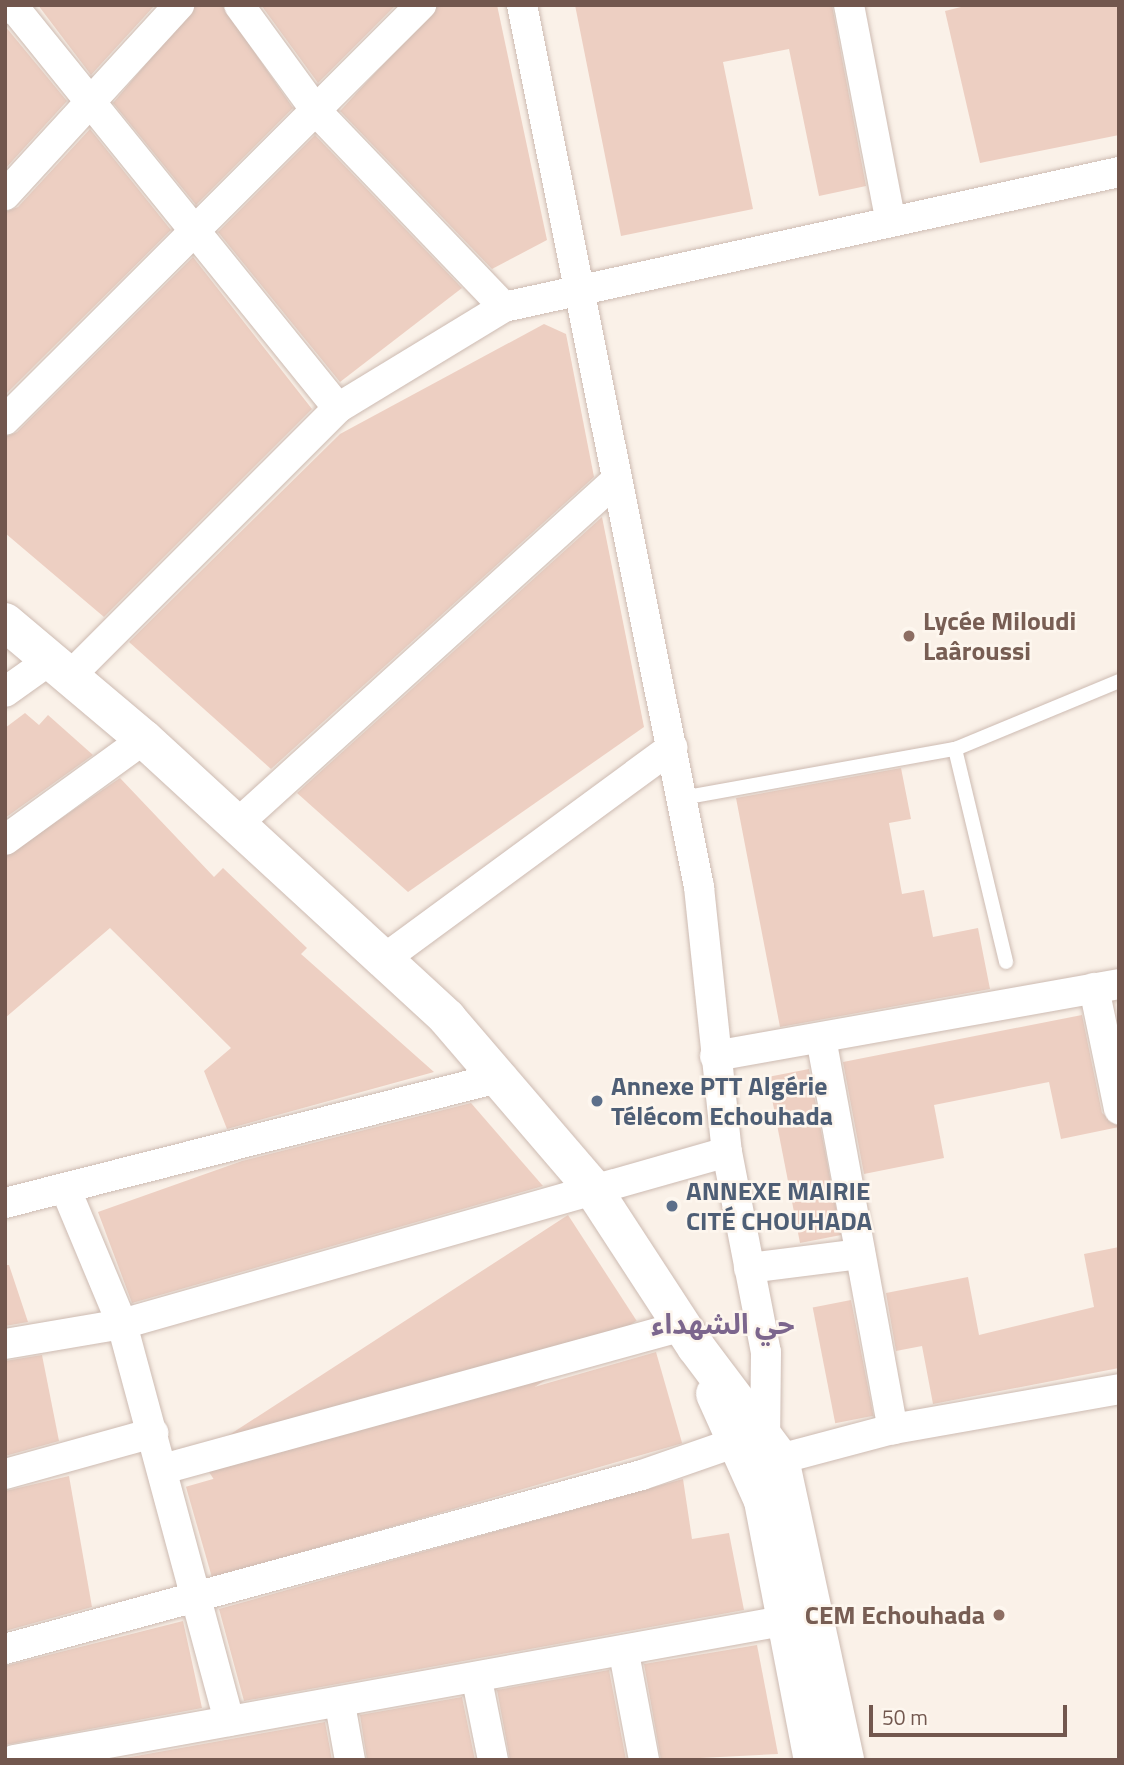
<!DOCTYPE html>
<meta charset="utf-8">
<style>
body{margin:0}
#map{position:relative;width:1124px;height:1765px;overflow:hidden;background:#faf1e8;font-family:"Titillium Web","Noto Sans Arabic",sans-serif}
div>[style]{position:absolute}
.building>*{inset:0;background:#edcfc2;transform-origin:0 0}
.roads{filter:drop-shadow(0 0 2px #cdbbb2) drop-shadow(0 0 2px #cdbbb2)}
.lane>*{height:14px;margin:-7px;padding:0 7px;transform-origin:7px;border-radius:7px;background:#fff}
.street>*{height:30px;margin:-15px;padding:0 15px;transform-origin:15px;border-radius:15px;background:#fff}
.secondary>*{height:38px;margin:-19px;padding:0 19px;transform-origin:19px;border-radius:19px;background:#fff}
.dots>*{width:19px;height:19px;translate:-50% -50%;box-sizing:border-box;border:4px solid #fdf6ee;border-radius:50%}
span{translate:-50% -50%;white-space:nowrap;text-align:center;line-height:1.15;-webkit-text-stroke:5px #fdf6ee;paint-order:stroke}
.education-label{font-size:26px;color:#785e54;font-weight:700}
.left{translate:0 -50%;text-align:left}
.right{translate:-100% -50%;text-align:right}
.service-label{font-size:26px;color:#4e5e75;font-weight:700}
.neighbourhood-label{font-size:28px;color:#7c668d;font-weight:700}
.frame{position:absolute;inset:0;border:7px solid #72574e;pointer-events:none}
.scale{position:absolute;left:869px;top:1705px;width:198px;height:32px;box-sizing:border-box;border:4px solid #72574e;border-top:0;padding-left:9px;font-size:21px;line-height:24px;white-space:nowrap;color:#72574e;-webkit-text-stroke:5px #fdf6ee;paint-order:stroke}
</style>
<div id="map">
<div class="building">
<div style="clip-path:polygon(38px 5px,155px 5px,91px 75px)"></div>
<div style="clip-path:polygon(196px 5px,222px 5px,293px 108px,196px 205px,113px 103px)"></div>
<div style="clip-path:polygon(261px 5px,396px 5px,318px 83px)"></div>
<div style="clip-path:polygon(438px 5px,497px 5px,547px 240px,492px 269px,340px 111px)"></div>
<div style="clip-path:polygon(575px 5px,832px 5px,866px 186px,819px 196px,789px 49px,723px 62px,753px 209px,621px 236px)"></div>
<div style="clip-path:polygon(969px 5px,1119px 5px,1119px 135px,980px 163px,945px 11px)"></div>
<div style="clip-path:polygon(5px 26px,67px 101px,5px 169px)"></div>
<div style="clip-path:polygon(90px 129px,171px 230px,5px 395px,5px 212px,18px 207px)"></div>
<div style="clip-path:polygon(315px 135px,462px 288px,340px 382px,218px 232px)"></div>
<div style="clip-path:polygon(193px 257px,312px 409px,104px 617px,5px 533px,5px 437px,17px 432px)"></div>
<div style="clip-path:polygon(544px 324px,566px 334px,594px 477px,271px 769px,129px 642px,340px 434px)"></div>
<div style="clip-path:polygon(602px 517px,644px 727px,408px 892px,297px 793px)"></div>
<div style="clip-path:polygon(25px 713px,39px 725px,48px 715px,93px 755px,5px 818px,5px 728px)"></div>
<div style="clip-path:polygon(901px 768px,911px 819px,889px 823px,902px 894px,924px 890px,933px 937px,978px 928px,990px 989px,780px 1027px,736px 798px)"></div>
<div style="clip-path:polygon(120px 778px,214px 877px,223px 868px,307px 948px,301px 954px,434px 1072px,227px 1129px,204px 1071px,231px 1048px,110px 928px,5px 1018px,5px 857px)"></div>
<div style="clip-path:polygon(1082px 1015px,1102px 1113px,1119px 1127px,1061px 1139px,1049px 1082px,934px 1105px,944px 1158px,864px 1174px,843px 1062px)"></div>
<div style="left:809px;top:1069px;width:169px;height:42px;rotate:79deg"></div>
<div style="clip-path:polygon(471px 1103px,543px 1186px,132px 1303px,98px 1212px,242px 1161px)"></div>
<div style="left:568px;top:1215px;width:126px;height:441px;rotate:57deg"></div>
<div style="clip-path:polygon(1119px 1247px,1119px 1368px,933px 1404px,922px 1346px,896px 1351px,886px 1293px,968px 1277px,979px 1335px,1094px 1307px,1084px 1254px)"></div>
<div style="clip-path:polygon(5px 1265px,9px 1265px,28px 1322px,5px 1326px)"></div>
<div style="left:851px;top:1300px;width:118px;height:39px;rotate:79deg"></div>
<div style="left:656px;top:1352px;width:95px;height:489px;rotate:74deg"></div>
<div style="clip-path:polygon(42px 1355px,59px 1441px,5px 1456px,5px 1361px)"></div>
<div style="clip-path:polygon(69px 1476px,92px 1607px,5px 1631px,5px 1491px)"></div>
<div style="clip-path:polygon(683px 1479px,692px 1539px,729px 1533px,744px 1610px,244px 1701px,219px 1609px)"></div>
<div style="clip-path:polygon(183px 1621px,202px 1708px,5px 1745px,5px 1666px)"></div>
<div style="clip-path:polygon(757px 1645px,778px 1754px,661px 1760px,644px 1664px)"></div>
<div style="clip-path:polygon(609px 1670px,626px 1760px,510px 1760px,497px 1690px)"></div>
<div style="clip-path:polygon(462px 1697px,475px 1760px,367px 1760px,360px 1715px)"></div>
<div style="clip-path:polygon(325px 1722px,332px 1760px,114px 1760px)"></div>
</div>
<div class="roads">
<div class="lane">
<div style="left:955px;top:749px;width:219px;rotate:76.5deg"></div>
<div style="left:682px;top:798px;width:277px;rotate:-10.2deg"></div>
<div style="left:955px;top:749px;width:178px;rotate:-22.5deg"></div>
</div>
<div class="street">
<div style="left:239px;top:5px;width:132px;rotate:53.9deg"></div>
<div style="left:317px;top:112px;width:270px;rotate:46.2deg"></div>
<div style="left:522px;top:5px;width:900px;rotate:78.65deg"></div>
<div style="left:699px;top:887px;width:266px;rotate:84deg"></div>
<div style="left:727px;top:1152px;width:204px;rotate:79deg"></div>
<div style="left:766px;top:1352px;width:96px;rotate:90.6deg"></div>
<div style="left:849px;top:5px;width:216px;rotate:79.1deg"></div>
<div style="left:5px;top:9px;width:8px;rotate:-30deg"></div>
<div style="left:12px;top:5px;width:518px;rotate:51.03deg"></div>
<div style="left:5px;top:195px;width:258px;rotate:-47.5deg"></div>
<div style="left:5px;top:420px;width:588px;rotate:-44.93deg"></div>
<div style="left:68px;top:678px;width:382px;rotate:-45deg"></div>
<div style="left:338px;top:408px;width:194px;rotate:-31.3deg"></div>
<div style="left:504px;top:307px;width:630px;rotate:-12.38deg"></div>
<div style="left:5px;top:692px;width:55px;rotate:-35.4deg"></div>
<div style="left:236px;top:825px;width:509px;rotate:-42.21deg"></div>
<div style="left:5px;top:840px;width:172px;rotate:-36deg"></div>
<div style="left:384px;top:959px;width:358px;rotate:-36.3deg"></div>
<div style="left:1094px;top:988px;width:124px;rotate:78.3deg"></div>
<div style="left:821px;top:1038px;width:398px;rotate:79.6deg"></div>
<div style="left:715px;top:1056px;width:410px;rotate:-10.1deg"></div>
<div style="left:66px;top:1190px;width:145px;rotate:67.3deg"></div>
<div style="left:122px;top:1324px;width:411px;rotate:74.9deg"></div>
<div style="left:5px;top:1203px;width:513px;rotate:-14.23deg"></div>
<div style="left:749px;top:1268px;width:112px;rotate:-7.2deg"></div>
<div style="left:5px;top:1344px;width:119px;rotate:-9.7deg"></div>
<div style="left:122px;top:1324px;width:629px;rotate:-15.87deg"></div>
<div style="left:780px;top:1459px;width:117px;rotate:-14.9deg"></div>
<div style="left:893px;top:1429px;width:230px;rotate:-10deg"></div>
<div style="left:163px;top:1469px;width:539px;rotate:-15.38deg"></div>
<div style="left:5px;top:1474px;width:154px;rotate:-15.5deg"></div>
<div style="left:5px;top:1649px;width:660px;rotate:-15.28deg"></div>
<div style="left:642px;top:1475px;width:101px;rotate:-19.2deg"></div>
<div style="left:624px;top:1653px;width:109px;rotate:79.4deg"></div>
<div style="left:477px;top:1680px;width:82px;rotate:78.7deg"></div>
<div style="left:340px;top:1704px;width:57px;rotate:79.9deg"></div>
<div style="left:14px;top:1760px;width:781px;rotate:-10.25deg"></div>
</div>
<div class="secondary">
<div style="left:5px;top:622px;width:182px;rotate:40.1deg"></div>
<div style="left:144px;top:739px;width:412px;rotate:42.6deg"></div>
<div style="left:447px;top:1018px;width:221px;rotate:49.4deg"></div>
<div style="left:591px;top:1186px;width:192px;rotate:56.9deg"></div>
<div style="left:696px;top:1347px;width:140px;rotate:53.1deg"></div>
<div style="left:780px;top:1459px;width:308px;rotate:77.8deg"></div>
<div style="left:715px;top:1394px;width:117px;rotate:65.8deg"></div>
<div style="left:763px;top:1501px;width:264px;rotate:79.1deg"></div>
</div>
</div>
<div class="dots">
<div style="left:909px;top:636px;background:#8d6e63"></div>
<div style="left:597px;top:1101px;background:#5c6f8a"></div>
<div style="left:672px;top:1206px;background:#5c6f8a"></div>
<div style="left:999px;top:1615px;background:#8d6e63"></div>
</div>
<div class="education-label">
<span class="left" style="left:923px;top:636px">Lycée Miloudi<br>Laâroussi</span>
<span class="right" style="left:985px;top:1615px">CEM Echouhada</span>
</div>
<div class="service-label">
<span class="left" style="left:611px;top:1101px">Annexe PTT Algérie<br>Télécom Echouhada</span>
<span class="left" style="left:686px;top:1206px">ANNEXE MAIRIE<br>CITÉ CHOUHADA</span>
</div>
<div class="neighbourhood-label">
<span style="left:723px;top:1324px">حي الشهداء</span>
</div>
<div class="frame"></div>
<div class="scale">50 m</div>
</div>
